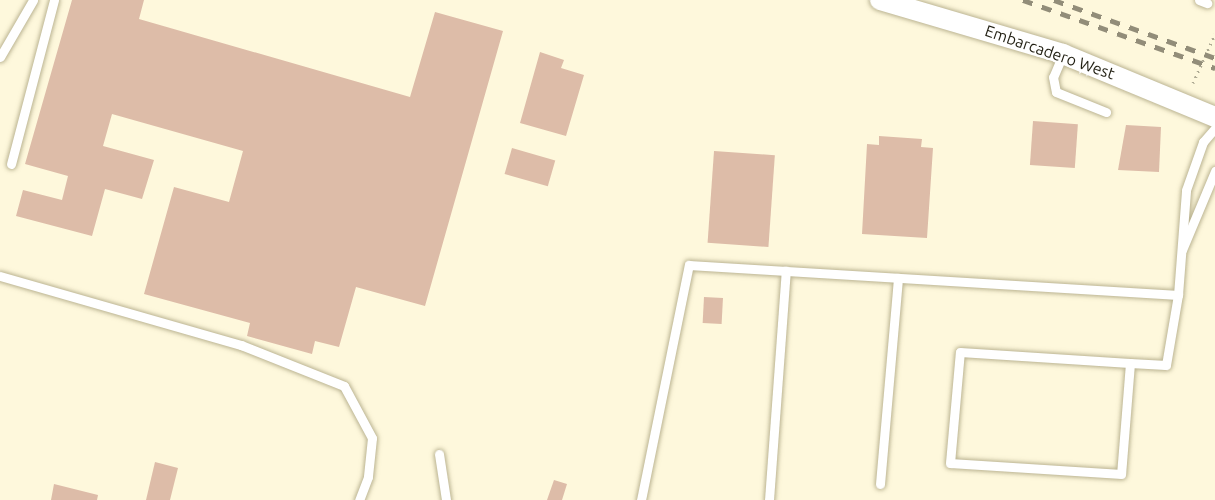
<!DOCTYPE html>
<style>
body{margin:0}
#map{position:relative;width:1215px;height:500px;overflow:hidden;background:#fef8dc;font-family:Ubuntu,sans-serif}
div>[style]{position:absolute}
.building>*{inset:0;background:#ddbca8;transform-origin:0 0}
.path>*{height:3px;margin-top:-1.5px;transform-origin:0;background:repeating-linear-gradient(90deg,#aeaa93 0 1.5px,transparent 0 6px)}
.roads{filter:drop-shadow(0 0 2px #bbb492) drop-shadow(0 0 2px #bbb492)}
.lane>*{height:9px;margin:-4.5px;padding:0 4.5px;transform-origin:4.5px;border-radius:4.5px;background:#fff}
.street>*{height:20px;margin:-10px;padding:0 10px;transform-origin:10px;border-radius:10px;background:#fff}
.rail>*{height:4.5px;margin-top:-2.25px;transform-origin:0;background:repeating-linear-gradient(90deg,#928d79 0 10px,transparent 0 20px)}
span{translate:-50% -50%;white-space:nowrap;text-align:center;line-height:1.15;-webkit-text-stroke:4.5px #fff;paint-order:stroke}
.street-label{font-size:16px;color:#211f12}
</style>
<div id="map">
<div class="building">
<div style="clip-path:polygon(72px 0,144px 0,139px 19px,410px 97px,435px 12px,503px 31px,425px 306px,356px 287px,339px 347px,315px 341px,312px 354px,247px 336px,250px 323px,144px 294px,174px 187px,229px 202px,243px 151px,112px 114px,103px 146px,154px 160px,142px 199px,105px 189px,92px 236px,16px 216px,23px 190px,62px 200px,68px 176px,25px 164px)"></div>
<div style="clip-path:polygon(540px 52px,564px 60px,561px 68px,584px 75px,566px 136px,520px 123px)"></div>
<div style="left:1033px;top:121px;width:45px;height:44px;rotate:4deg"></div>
<div style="clip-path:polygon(1126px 125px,1161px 127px,1159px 172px,1118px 170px)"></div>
<div style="clip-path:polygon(879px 136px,922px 139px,921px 147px,933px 148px,927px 238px,862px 234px,867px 144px,879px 145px)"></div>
<div style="left:512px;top:148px;width:45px;height:27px;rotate:16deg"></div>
<div style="left:714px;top:151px;width:61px;height:92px;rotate:4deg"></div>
<div style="left:704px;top:297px;width:19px;height:26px;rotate:3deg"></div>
<div style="clip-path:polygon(155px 462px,178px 468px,170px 500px,146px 500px)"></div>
<div style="clip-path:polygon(554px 480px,567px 484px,562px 500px,547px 500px)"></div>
<div style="clip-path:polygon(54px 484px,98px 495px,97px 500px,51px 500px)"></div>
</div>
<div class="path">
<div style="left:1193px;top:83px;width:54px;rotate:-65.8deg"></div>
</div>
<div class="roads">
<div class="lane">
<div style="left:1199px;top:0;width:9px;rotate:21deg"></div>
<div style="left:1063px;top:54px;width:25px;rotate:113deg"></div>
<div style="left:1053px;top:77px;width:15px;rotate:79deg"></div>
<div style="left:1056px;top:92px;width:54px;rotate:21.8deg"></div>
<div style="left:0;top:57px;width:66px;rotate:-59.9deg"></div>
<div style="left:11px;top:164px;width:170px;rotate:-75.3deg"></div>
<div style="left:1182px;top:250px;width:86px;rotate:-67.3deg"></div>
<div style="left:0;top:276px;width:251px;rotate:16deg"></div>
<div style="left:241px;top:345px;width:111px;rotate:21.7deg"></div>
<div style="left:344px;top:386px;width:59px;rotate:61.7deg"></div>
<div style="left:372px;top:438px;width:39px;rotate:96deg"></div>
<div style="left:368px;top:477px;width:25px;rotate:111deg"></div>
<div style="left:1130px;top:363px;width:111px;rotate:94.6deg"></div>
<div style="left:1121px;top:474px;width:171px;rotate:-176.3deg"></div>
<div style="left:950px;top:463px;width:111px;rotate:-84.9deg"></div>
<div style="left:960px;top:352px;width:170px;rotate:3.7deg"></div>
<div style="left:1130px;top:363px;width:36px;rotate:3deg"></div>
<div style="left:1166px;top:365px;width:71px;rotate:-80.3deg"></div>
<div style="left:439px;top:454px;width:47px;rotate:81.3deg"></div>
<div style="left:880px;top:484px;width:207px;rotate:-85deg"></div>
<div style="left:641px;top:500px;width:240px;rotate:-78.5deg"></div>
<div style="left:689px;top:265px;width:490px;rotate:3.5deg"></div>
<div style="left:1178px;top:295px;width:105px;rotate:-85.6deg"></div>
<div style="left:1186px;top:190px;width:51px;rotate:-70.5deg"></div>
<div style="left:1203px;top:142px;width:18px;rotate:-49deg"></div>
<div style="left:769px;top:500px;width:230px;rotate:-85.8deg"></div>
</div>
<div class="street">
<div style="left:880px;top:0;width:191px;rotate:16.4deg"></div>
<div style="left:1063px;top:54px;width:165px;rotate:22.5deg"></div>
</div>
</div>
<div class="rail">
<div style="left:1023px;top:0;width:204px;rotate:19.5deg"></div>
<div style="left:1054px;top:0;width:171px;rotate:19.8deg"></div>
</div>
<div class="street-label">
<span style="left:1050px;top:52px;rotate:19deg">Embarcadero West</span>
</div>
</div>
